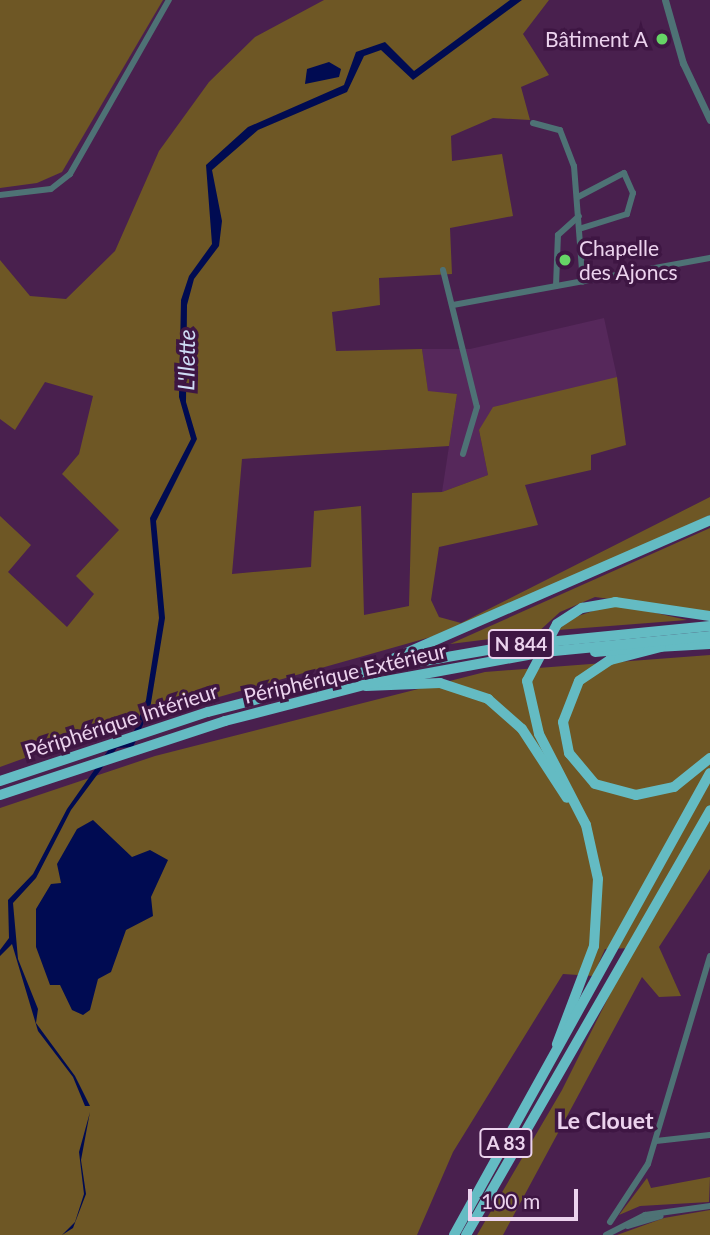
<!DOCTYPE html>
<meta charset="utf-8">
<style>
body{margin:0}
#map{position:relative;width:710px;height:1235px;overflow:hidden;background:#49204e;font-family:Lato,sans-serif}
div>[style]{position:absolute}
.built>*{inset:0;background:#56285b}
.green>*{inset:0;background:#6e5725}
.water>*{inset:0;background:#000b52}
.minor>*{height:6px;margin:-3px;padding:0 3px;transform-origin:3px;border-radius:3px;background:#4e7275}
.tertiary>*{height:7px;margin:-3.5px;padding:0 3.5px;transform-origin:3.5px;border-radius:3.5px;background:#4e7275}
.trunk>*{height:10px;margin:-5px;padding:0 5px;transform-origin:5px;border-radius:5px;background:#64bbc3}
.trunk-bridge>*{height:10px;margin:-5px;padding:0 5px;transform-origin:5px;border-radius:5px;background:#64bbc3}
.dots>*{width:19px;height:19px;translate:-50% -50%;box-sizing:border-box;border:4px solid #3e1643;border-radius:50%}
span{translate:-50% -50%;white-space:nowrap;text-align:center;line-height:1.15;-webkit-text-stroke:7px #3e1643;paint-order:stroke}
.shield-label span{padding:2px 5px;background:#3e1643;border:2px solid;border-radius:5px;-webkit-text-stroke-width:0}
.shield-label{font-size:19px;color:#ecd3ee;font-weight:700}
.poi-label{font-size:21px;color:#ecd3ee}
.right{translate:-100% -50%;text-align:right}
.left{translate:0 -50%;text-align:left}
.street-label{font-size:21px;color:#ecd3ee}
.water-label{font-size:23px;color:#cedcf5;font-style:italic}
.neighbourhood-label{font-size:23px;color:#ecd3ee;font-weight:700}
.scale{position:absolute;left:468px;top:1189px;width:110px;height:32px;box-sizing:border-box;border:4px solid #ecd3ee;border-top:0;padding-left:9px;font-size:21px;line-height:24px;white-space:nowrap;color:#ecd3ee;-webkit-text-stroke:5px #3e1643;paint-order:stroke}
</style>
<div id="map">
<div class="built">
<div style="clip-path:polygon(604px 318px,617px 377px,479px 430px,488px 475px,442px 492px,457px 394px,428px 392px,422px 349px,470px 349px)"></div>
</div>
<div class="green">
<div style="clip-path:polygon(0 0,163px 0,62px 172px,37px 183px,0 188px)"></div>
<div style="clip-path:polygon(324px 0,549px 0,523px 34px,549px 75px,521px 87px,530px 120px,493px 118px,451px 136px,452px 161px,502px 154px,513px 216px,450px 228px,452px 274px,379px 278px,380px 305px,332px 312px,336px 351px,422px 349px,428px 391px,457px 394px,449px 446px,242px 459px,232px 574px,311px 567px,314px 511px,361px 506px,364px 615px,409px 606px,412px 493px,442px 492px,488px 475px,479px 430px,493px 407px,617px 377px,626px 445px,591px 455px,591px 470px,525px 485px,538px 525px,439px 547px,431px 600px,439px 617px,461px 623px,710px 497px,710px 515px,459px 629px,102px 730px,0 767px,0 516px,31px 545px,8px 572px,67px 627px,94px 594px,76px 576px,119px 530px,62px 474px,79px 454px,93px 396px,45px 382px,15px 430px,0 419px,0 260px,30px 296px,66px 299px,115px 251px,159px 151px,209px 82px,255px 37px)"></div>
<div style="clip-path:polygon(710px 528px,710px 612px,595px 597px,560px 612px,537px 633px,450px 644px)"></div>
<div style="clip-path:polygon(608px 606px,625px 606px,687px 620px,558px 630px,572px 618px)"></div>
<div style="clip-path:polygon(710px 655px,710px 869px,659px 947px,681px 996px,659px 997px,642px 977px,503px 1235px,477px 1235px,562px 1090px,633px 948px,605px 949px,593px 976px,563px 974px,453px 1152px,417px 1235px,0 1235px,0 808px,155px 756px,485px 672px)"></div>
<div style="clip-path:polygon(710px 1177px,709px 1202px,640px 1206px,619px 1215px,647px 1178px,651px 1188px)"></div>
<div style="clip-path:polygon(710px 1210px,710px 1235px,617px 1235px,664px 1218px)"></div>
</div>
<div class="water">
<div style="clip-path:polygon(510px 0,522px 0,413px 80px,381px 50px,364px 56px,347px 92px,258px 130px,212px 170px,222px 221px,219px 246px,194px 279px,187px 305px,186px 402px,197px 439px,156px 521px,165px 618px,150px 709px,133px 747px,117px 748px,71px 810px,36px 878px,13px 903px,18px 959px,38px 1009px,36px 1023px,75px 1076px,90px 1106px,85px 1106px,73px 1077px,38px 1031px,12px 944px,0 956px,0 950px,9px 938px,8px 900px,33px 874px,67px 809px,114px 742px,130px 742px,146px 700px,159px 618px,150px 518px,191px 439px,179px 397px,181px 300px,189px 276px,212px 244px,206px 165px,248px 127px,344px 85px,356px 52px,385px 42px,414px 71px)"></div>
<div style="clip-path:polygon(329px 62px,341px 69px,339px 77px,305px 84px,307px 69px)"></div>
<div style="clip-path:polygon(93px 820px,132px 857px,150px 850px,168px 860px,151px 897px,153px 916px,126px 930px,111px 972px,98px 979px,90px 1010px,83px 1015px,72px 1010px,60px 985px,50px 985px,36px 947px,36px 909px,51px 884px,61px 883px,57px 864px,77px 829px)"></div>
<div style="clip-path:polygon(90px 1112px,81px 1160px,86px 1194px,73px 1228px,62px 1235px,75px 1222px,84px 1194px,79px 1152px)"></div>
</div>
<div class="minor">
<div style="left:533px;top:123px;width:28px;rotate:15deg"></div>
<div style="left:560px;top:130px;width:39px;rotate:69deg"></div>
<div style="left:574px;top:166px;width:116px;rotate:85.6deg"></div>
<div style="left:0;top:195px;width:51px;rotate:-6.7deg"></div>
<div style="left:51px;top:189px;width:24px;rotate:-38deg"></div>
<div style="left:70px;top:174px;width:200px;rotate:-60.4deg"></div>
<div style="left:578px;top:197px;width:52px;rotate:-27.6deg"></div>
<div style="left:624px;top:173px;width:22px;rotate:66deg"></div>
<div style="left:633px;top:193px;width:22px;rotate:106deg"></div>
<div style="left:627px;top:214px;width:50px;rotate:162.6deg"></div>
<div style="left:443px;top:270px;width:141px;rotate:76.1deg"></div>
<div style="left:477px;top:407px;width:49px;rotate:106.6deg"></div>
<div style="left:556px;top:286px;width:51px;rotate:-87.8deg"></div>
<div style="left:558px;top:235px;width:28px;rotate:-42deg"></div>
<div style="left:453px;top:305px;width:261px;rotate:-10.4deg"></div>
<div style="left:656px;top:1141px;width:54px;rotate:-6.3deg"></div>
<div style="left:610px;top:1222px;width:69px;rotate:-56.8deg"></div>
<div style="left:648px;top:1164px;width:217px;rotate:-73.4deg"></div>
<div style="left:628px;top:1226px;width:34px;rotate:-17deg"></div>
<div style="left:606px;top:1235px;width:44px;rotate:-27.1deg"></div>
<div style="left:645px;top:1215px;width:66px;rotate:-7.9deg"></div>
</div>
<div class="tertiary">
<div style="left:665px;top:0;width:66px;rotate:74.1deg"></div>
<div style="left:683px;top:63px;width:63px;rotate:64.7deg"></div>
</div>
<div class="trunk">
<div style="left:557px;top:624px;width:30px;rotate:-33deg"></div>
<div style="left:582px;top:608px;width:34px;rotate:-10deg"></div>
<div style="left:615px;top:602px;width:96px;rotate:8.4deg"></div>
<div style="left:657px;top:647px;width:53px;rotate:-3.2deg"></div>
<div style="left:661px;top:647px;width:53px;rotate:165.7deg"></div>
<div style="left:610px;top:660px;width:37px;rotate:146deg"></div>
<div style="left:579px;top:681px;width:44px;rotate:111.3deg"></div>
<div style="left:563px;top:722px;width:32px;rotate:79deg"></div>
<div style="left:569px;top:753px;width:40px;rotate:50deg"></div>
<div style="left:595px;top:784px;width:42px;rotate:15deg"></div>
<div style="left:636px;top:795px;width:39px;rotate:-12deg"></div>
<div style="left:674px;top:787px;width:46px;rotate:-38.9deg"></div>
<div style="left:595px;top:652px;width:44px;rotate:-5.2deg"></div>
<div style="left:390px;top:660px;width:349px;rotate:-23.6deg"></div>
<div style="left:527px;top:681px;width:54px;rotate:77.2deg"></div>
<div style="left:539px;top:734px;width:102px;rotate:62.7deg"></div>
<div style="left:586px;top:825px;width:55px;rotate:77.5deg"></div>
<div style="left:598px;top:879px;width:67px;rotate:93.4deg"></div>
<div style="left:594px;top:946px;width:105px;rotate:110.7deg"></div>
<div style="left:366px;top:686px;width:74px;rotate:-2.3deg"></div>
<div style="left:440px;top:683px;width:51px;rotate:18.4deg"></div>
<div style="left:488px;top:699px;width:45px;rotate:41.4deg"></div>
<div style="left:522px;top:729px;width:82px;rotate:56.9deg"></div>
<div style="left:0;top:781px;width:219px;rotate:-18.4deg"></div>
<div style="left:208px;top:712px;width:169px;rotate:-14.4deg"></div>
<div style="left:372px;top:670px;width:147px;rotate:-9.8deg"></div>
<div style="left:517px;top:645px;width:194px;rotate:-5.6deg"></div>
<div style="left:0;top:795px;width:237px;rotate:-18.2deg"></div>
<div style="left:225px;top:721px;width:144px;rotate:-14.5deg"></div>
<div style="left:364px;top:685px;width:183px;rotate:-10.4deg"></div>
<div style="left:544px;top:652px;width:167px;rotate:-5.5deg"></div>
<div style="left:454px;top:1235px;width:528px;rotate:-61.01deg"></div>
<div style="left:466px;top:1235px;width:490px;rotate:-60.1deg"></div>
</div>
<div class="trunk-bridge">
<div style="left:527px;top:681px;width:64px;rotate:-62.2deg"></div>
</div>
<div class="dots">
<div style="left:662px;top:39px;background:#66d466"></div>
<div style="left:565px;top:260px;background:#66d466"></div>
</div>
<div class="shield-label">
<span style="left:521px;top:644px">N 844</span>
<span style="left:506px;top:1143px">A 83</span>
</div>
<div class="poi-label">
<span class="right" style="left:648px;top:39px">Bâtiment A</span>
<span class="left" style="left:579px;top:260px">Chapelle<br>des Ajoncs</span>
</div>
<div class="street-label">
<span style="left:345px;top:673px;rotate:-13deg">Périphérique Extérieur</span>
<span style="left:121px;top:721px;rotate:-18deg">Périphérique Intérieur</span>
</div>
<div class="water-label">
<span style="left:186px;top:360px;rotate:-89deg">L'Ilette</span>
</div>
<div class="neighbourhood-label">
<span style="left:605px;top:1120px">Le Clouet</span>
</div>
<div class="scale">100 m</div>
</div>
